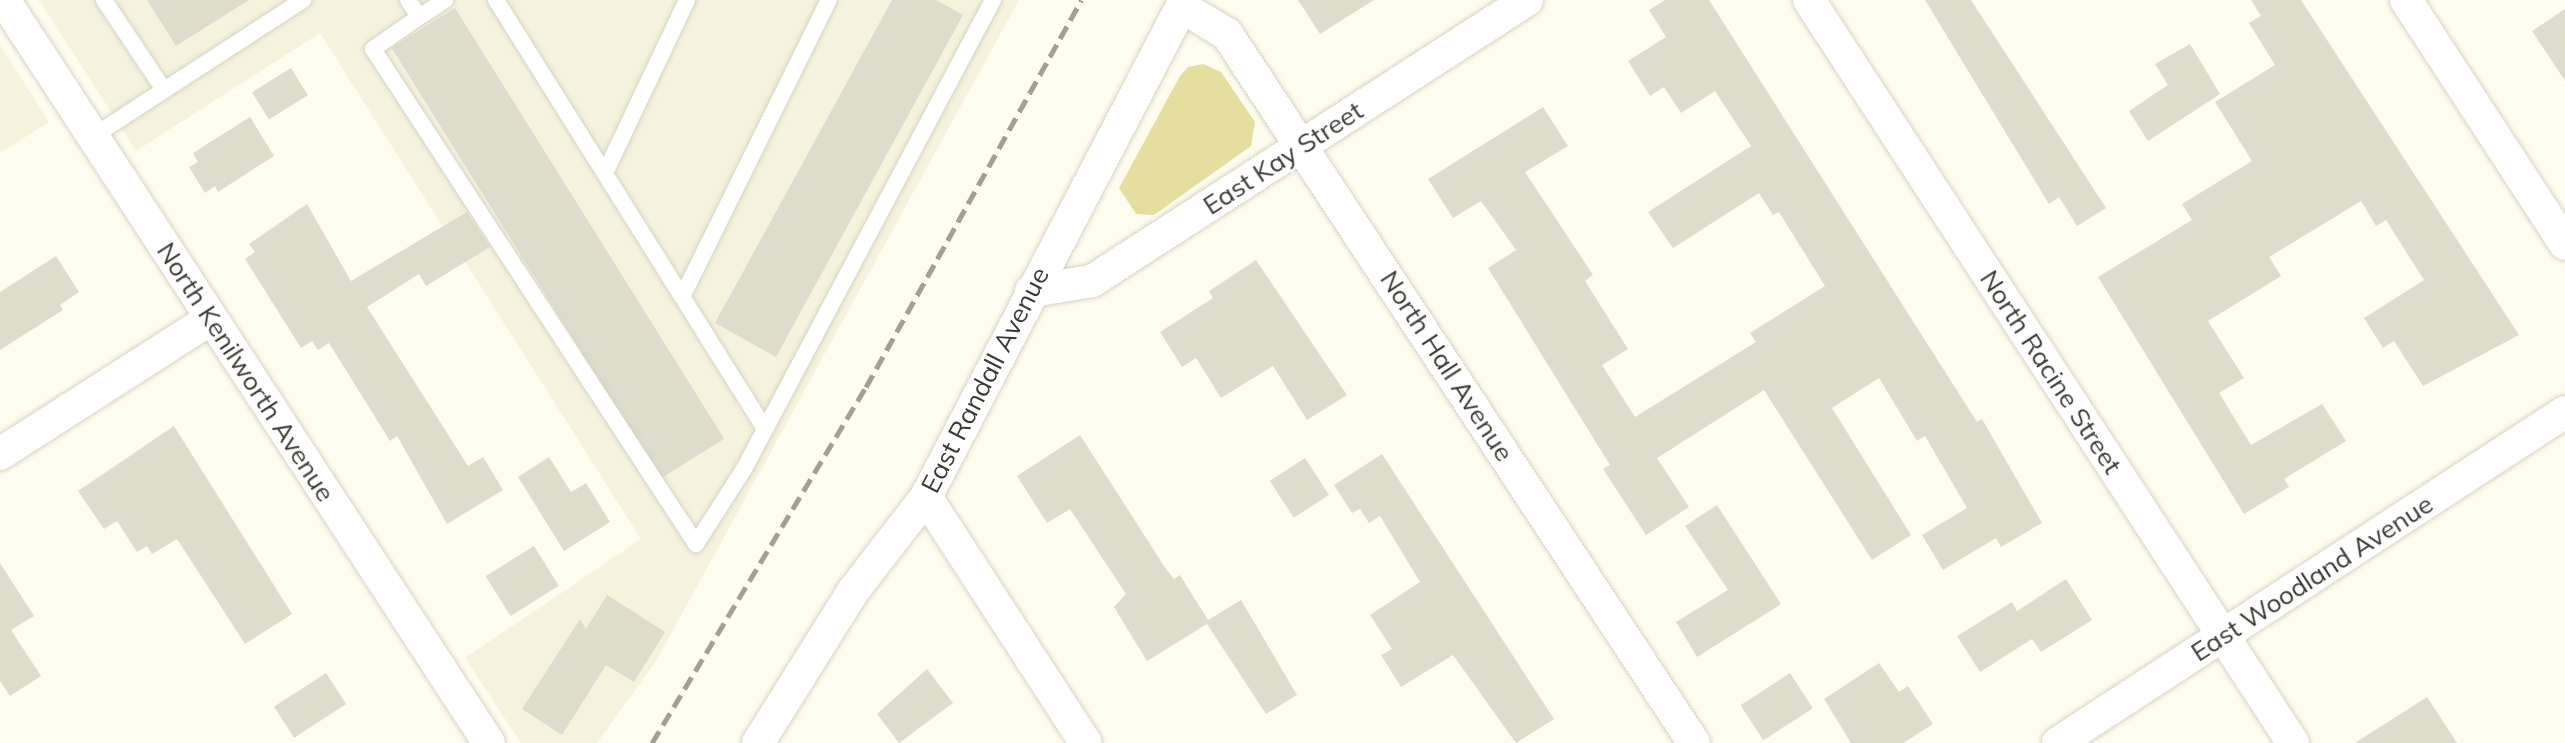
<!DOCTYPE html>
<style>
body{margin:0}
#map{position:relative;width:2565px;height:743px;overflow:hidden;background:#fefcee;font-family:Mulish,sans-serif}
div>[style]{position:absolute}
.built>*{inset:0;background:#f5f3dd}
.green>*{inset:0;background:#e6de9e}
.building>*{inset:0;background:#dddccd;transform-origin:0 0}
.roads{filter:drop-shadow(0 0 2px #d5d4c5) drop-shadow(0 0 2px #d5d4c5)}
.lane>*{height:16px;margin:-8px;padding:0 8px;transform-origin:8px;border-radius:8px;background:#fff}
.street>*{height:32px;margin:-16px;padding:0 16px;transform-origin:16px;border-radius:16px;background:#fff}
.rail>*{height:5px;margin-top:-2.5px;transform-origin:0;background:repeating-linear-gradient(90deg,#a2a096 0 14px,transparent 0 21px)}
span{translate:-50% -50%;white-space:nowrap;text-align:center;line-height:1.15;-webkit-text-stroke:5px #fff;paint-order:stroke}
.street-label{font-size:26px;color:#3a3933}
</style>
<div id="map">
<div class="built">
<div style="clip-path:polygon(39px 0,1019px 0,656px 661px,597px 743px,521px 743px,465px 658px,641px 539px,320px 33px,136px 151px)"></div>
<div style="clip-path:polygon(0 45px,49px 122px,0 153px)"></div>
</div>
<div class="green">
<div style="clip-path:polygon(1203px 64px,1221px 72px,1255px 122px,1251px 146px,1154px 215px,1136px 214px,1119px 188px,1180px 76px,1188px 67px)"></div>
</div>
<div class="building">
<div style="clip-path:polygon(147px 0,249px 0,176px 46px)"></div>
<div style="clip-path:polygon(892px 0,936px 0,963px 15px,776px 357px,715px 323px)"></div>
<div style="clip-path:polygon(1298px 0,1374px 0,1320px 34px)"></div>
<div style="clip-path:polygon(1665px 0,1709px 0,1977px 422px,1982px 419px,2042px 523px,2001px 547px,1996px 538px,1943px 570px,1922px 535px,1967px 508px,1925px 436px,1917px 441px,1879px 378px,1832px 408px,1911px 535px,1872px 560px,1764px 390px,1657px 458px,1689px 507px,1646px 535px,1603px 469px,1610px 465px,1488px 268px,1516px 250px,1481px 201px,1453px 218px,1428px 179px,1543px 107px,1568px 146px,1525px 172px,1593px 275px,1585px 281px,1628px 349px,1602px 365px,1635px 417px,1756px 342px,1750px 333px,1825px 286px,1779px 212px,1773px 215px,1759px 193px,1673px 248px,1648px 212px,1751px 146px,1715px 91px,1681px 113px,1664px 87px,1650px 96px,1628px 61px,1666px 37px,1649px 10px)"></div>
<div style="clip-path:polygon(1925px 0,1971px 0,2106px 208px,2077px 226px,2059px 197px,2049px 204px)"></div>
<div style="clip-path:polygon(2251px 0,2301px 0,2519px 335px,2423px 386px,2394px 341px,2383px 348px,2364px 318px,2424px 280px,2386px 220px,2376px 226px,2361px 201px,2269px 257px,2281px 276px,2208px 321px,2244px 378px,2219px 393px,2251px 445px,2322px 404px,2346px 441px,2284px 479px,2289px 487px,2244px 514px,2098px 277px,2192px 220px,2182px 204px,2252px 161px,2215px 102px,2275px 65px,2249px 23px,2261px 16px)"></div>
<div style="left:455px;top:8px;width:508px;height:75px;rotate:58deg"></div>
<div style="clip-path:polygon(2565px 9px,2565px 81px,2532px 31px)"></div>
<div style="clip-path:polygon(2190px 44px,2220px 94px,2148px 141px,2129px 111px,2168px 85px,2155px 64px)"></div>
<div style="left:291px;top:68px;width:32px;height:46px;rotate:58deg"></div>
<div style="clip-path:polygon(250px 117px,274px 156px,218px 192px,215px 186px,205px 193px,189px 167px,198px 162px,193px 153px)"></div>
<div style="clip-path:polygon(307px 204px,351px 281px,467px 212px,490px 247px,426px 286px,419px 274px,367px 307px,468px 466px,483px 457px,503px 490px,447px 524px,397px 436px,390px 441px,329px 343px,318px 350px,312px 341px,301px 348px,245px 259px,255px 252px,249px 244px)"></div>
<div style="clip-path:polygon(56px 256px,79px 292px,60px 305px,63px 310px,0 350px,0 292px)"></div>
<div style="clip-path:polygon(1256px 260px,1347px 395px,1307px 420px,1273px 366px,1221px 398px,1196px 358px,1182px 367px,1160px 332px,1213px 298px,1209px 291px)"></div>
<div style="clip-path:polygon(174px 426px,292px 614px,245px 644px,177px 539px,152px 554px,147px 546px,137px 552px,117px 521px,104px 529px,78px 491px)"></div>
<div style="clip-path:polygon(1080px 435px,1166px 569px,1174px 579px,1180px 575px,1208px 620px,1241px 600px,1297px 695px,1266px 714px,1207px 624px,1147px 661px,1114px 607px,1126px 594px,1070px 509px,1047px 523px,1017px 476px)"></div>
<div style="clip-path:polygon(1382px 454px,1554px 719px,1516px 743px,1453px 655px,1401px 687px,1381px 655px,1392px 649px,1370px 615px,1420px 582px,1380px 516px,1369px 523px,1360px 509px,1352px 513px,1334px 485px)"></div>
<div style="clip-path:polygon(549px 457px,571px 492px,586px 483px,610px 522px,564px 551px,518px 477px)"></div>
<div style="left:1305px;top:458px;width:44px;height:42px;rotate:57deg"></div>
<div style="clip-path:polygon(1717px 505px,1781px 604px,1697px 657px,1676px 622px,1728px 590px,1685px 526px)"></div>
<div style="left:534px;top:546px;width:47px;height:57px;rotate:58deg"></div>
<div style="clip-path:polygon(0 563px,34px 616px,11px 630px,41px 676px,10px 696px,0 681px)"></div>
<div style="clip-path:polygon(2066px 579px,2092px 620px,2041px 652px,2032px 639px,1980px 672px,1957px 636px,2012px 602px,2017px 611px)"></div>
<div style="clip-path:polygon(607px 595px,665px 632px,634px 682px,606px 665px,562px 735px,522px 709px,580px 619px,586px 629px)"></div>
<div style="clip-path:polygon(1879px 663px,1899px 692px,1908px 686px,1933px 724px,1903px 743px,1851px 743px,1824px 699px)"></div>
<div style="clip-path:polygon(927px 669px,953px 703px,899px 743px,877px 714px)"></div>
<div style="left:326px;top:673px;width:37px;height:62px;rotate:57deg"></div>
<div style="left:1790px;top:673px;width:42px;height:59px;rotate:57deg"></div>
<div style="clip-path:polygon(2427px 697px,2457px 743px,2355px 743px)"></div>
</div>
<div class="roads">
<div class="lane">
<div style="left:104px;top:0;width:108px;rotate:56.3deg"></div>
<div style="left:408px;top:0;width:20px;rotate:57deg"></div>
<div style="left:419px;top:17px;width:31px;rotate:-33deg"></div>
<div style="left:496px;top:0;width:506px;rotate:57.91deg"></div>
<div style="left:419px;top:17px;width:56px;rotate:145.2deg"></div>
<div style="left:373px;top:49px;width:591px;rotate:56.87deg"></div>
<div style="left:696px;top:544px;width:89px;rotate:-57.4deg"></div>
<div style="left:744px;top:469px;width:531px;rotate:-62.04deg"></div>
<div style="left:92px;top:137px;width:252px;rotate:-33deg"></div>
<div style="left:605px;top:173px;width:191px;rotate:-64.6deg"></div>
<div style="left:682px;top:297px;width:331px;rotate:-63.7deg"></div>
</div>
<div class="street">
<div style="left:4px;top:0;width:887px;rotate:56.87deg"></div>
<div style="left:1809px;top:0;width:887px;rotate:56.92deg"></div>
<div style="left:2406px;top:0;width:291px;rotate:56.9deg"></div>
<div style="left:1182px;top:7px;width:52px;rotate:31deg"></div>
<div style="left:1227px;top:34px;width:849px;rotate:56.63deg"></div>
<div style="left:1031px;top:291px;width:62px;rotate:-9.3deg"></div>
<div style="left:1092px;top:281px;width:518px;rotate:-32.86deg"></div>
<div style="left:0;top:454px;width:250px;rotate:-32.7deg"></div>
<div style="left:926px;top:497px;width:293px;rotate:57deg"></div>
<div style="left:758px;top:743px;width:181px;rotate:-57.9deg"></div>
<div style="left:854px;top:590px;width:118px;rotate:-52.3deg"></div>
<div style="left:926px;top:497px;width:560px;rotate:-62.47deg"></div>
<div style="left:2058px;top:743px;width:605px;rotate:-33.14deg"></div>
</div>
</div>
<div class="rail">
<div style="left:652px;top:743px;width:415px;rotate:-59deg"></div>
<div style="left:866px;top:387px;width:443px;rotate:-60.9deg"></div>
</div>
<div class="street-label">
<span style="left:1283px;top:158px;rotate:-33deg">East Kay Street</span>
<span style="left:1447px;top:366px;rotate:57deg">North Hall Avenue</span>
<span style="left:246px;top:372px;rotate:57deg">North Kenilworth Avenue</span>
<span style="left:2051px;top:372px;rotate:57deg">North Racine Street</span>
<span style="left:985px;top:380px;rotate:-63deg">East Randall Avenue</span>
<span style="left:2312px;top:578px;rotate:-33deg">East Woodland Avenue</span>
</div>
</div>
